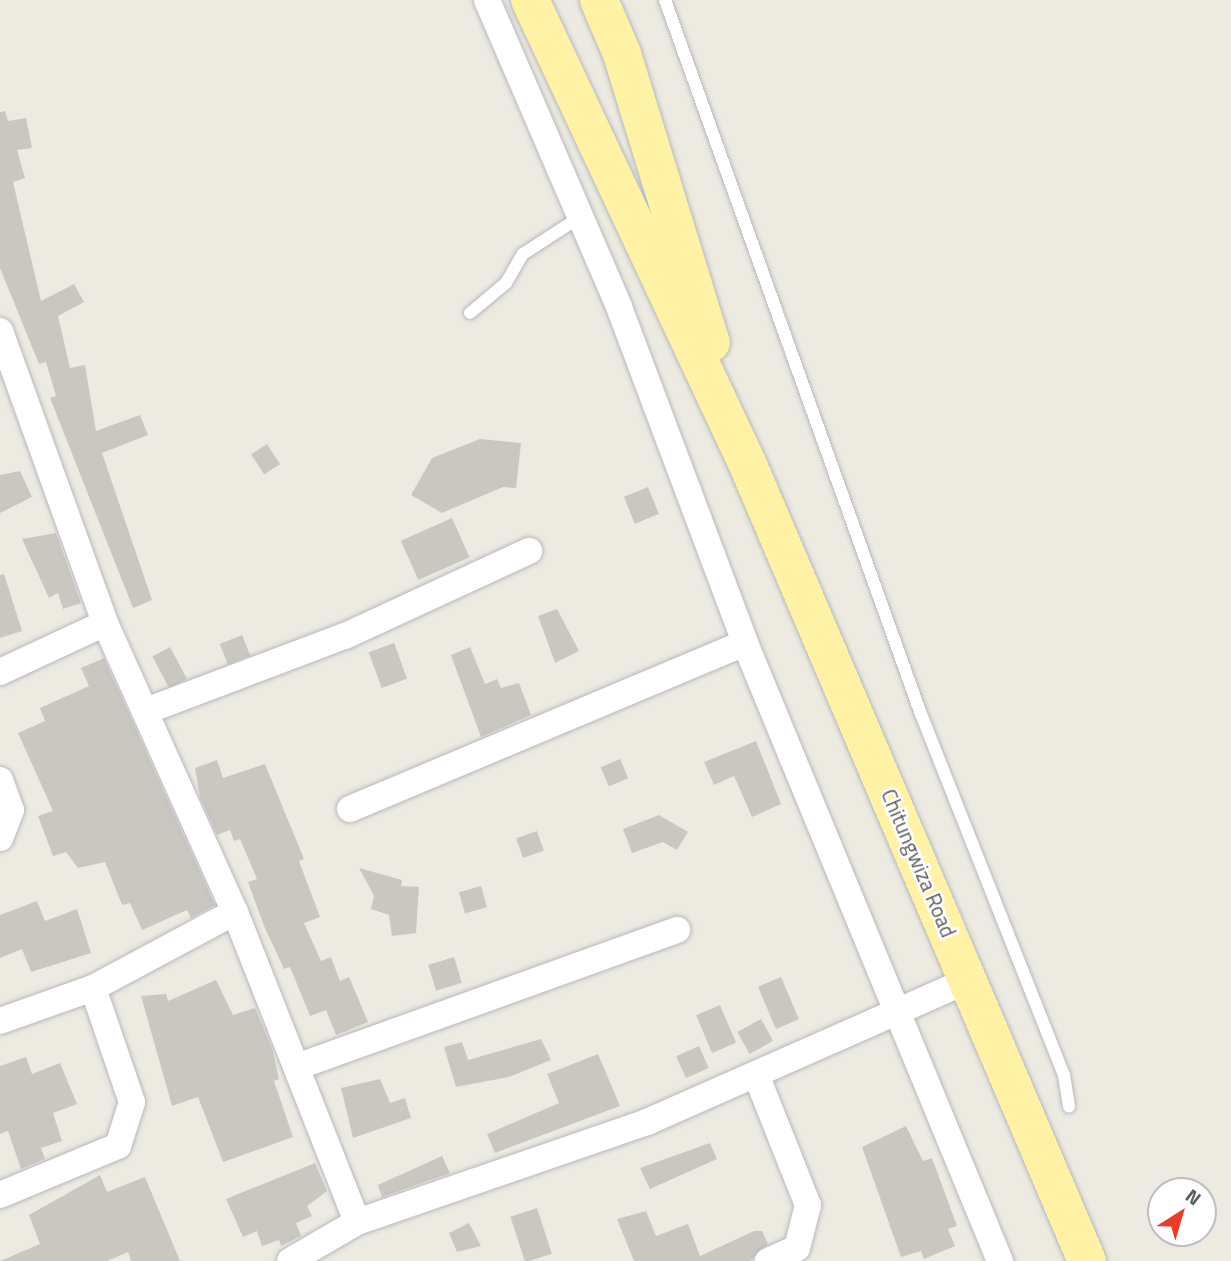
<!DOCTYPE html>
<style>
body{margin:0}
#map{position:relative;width:1231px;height:1261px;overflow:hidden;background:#edebe1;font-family:"Titillium Web",sans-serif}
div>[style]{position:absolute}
.building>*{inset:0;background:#cac7c0;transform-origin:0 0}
.roads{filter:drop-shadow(0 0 2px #b7b9be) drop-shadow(0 0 2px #b7b9be)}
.lane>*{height:12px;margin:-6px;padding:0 6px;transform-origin:6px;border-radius:6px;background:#fff}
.street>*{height:26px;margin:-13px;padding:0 13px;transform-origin:13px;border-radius:13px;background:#fff}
.primary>*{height:38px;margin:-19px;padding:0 19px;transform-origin:19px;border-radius:19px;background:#fff2a4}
span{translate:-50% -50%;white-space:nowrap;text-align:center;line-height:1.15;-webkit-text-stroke:5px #fff;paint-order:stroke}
.street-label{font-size:21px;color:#5a5d62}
.north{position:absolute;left:1147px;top:1177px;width:70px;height:70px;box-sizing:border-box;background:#fff;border:2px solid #bdbec0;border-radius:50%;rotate:37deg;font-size:19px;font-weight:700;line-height:28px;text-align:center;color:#5a5d62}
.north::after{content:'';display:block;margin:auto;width:24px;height:32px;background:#ed3b27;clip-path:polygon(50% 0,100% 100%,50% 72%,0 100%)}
</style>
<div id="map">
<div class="building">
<div style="clip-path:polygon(5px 111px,8px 121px,26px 118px,32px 148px,17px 150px,25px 178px,13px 182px,41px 301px,74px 284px,84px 302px,58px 316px,70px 368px,85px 365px,96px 431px,140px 415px,148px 435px,102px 453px,152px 600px,133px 608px,50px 398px,56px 396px,46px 362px,39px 364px,0 268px,0 112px)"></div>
<div style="clip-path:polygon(480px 439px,521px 443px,516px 488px,503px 487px,442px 513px,411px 495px,432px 458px)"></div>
<div style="left:267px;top:444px;width:24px;height:19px;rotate:57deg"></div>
<div style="clip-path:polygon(20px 471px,32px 497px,0 513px,0 475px)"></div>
<div style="left:648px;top:487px;width:29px;height:26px;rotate:68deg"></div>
<div style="left:452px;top:518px;width:43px;height:56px;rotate:66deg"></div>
<div style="clip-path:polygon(56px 533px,81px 603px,63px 609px,58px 593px,49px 598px,22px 539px)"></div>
<div style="clip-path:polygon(4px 574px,22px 631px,0 638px,0 575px)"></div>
<div style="clip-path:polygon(557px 609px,579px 651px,555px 663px,538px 616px)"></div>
<div style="left:242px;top:635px;width:22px;height:24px;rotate:68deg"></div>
<div style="left:394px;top:643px;width:38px;height:27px;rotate:70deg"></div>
<div style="left:170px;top:647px;width:36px;height:20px;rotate:62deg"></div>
<div style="clip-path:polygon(470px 647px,485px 684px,497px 679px,501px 688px,519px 683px,531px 715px,481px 737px,451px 655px)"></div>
<div style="clip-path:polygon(104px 658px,215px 905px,191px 918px,187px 910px,142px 930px,130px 903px,122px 905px,105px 862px,78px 868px,66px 852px,53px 856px,38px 816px,53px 811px,18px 733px,45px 721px,40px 708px,89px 686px,81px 668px)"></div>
<div style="clip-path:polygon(756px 741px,781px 804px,752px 817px,734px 776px,714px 785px,704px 762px)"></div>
<div style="left:620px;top:759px;width:21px;height:21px;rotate:67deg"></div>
<div style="clip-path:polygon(217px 760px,223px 778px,265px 764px,304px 859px,299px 861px,320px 917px,304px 923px,321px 961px,331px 957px,340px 981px,349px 977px,368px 1022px,336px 1035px,326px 1010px,310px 1016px,290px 967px,284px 969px,264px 926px,248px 882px,257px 879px,240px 839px,234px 841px,230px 830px,217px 835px,200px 797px,195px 768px)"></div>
<div style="clip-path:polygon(659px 815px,688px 832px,677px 850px,663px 842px,632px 853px,623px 829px)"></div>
<div style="left:537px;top:831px;width:21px;height:22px;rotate:71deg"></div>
<div style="clip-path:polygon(359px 868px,402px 880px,401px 886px,419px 887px,416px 933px,392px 936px,389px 915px,371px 909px,374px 896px)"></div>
<div style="left:481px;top:886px;width:22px;height:23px;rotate:74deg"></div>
<div style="clip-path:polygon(37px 901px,45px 921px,77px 909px,91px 953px,31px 972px,22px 949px,0 958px,0 915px)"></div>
<div style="left:454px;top:957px;width:27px;height:27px;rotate:73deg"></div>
<div style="left:781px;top:977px;width:46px;height:25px;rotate:67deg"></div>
<div style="clip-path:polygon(216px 980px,233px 1015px,255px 1008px,272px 1048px,279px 1079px,274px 1081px,293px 1137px,223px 1162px,198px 1097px,172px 1106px,141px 996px,166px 994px,168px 1001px)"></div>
<div style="left:720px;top:1005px;width:41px;height:26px;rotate:67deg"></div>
<div style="left:761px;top:1019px;width:25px;height:27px;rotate:61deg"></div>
<div style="clip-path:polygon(541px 1039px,551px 1060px,509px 1077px,456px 1087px,444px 1047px,462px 1042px,468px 1060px)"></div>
<div style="left:699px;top:1046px;width:24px;height:25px;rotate:66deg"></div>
<div style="clip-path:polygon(598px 1054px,620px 1106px,495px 1153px,487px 1134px,559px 1103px,547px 1074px)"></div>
<div style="clip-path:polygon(26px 1057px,32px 1074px,60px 1063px,77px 1104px,53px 1113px,62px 1141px,41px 1148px,45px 1159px,21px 1169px,8px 1131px,0 1134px,0 1066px)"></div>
<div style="clip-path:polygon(380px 1079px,390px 1103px,405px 1098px,411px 1118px,353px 1138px,341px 1088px)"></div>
<div style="clip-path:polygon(906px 1126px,923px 1161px,932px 1158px,957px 1226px,948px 1229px,955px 1246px,924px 1259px,921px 1251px,901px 1257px,862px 1147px)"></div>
<div style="clip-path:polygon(710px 1143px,717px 1159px,650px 1189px,640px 1168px)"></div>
<div style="clip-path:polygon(442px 1156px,450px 1173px,382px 1197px,378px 1185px)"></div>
<div style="clip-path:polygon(315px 1163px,327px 1191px,307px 1206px,312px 1216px,296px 1223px,301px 1236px,281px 1246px,279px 1240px,262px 1246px,257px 1231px,243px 1237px,226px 1199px)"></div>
<div style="clip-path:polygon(100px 1175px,107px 1192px,145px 1177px,180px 1261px,131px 1261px,128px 1252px,107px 1261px,0 1261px,40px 1244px,29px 1215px)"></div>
<div style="left:537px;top:1208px;width:48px;height:28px;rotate:72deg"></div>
<div style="clip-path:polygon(646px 1211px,656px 1236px,688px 1224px,700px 1256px,754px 1231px,762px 1231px,768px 1244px,750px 1261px,634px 1261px,617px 1219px)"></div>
<div style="clip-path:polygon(469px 1223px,481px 1246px,457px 1252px,449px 1233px)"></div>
</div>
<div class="roads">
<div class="lane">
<div style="left:665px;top:0;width:759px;rotate:70.28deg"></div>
<div style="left:921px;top:714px;width:388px;rotate:68.4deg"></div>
<div style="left:1064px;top:1075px;width:32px;rotate:81deg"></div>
<div style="left:470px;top:313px;width:47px;rotate:-39.8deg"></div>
<div style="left:506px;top:283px;width:34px;rotate:-60deg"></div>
<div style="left:523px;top:254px;width:68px;rotate:-33deg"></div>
</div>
<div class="street">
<div style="left:487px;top:0;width:334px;rotate:66.7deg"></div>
<div style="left:619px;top:307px;width:359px;rotate:69.4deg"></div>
<div style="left:745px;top:643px;width:669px;rotate:67.58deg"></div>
<div style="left:0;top:331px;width:310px;rotate:70.2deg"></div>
<div style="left:105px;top:623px;width:317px;rotate:65.8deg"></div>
<div style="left:235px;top:912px;width:333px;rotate:68.5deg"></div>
<div style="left:0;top:672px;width:116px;rotate:-25deg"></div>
<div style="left:146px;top:711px;width:213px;rotate:-20.7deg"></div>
<div style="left:345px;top:636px;width:203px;rotate:-24.8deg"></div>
<div style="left:0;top:780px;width:32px;rotate:70deg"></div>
<div style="left:11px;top:810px;width:30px;rotate:111deg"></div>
<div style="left:350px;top:809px;width:428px;rotate:-22.8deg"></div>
<div style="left:0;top:1021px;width:99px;rotate:-19.5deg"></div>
<div style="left:93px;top:988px;width:161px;rotate:-28.2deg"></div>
<div style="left:299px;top:1066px;width:402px;rotate:-19.8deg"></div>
<div style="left:757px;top:1077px;width:138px;rotate:68.3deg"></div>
<div style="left:808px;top:1205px;width:44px;rotate:104.3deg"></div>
<div style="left:797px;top:1248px;width:32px;rotate:156deg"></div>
<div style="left:0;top:1195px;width:128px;rotate:-22.6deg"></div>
<div style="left:118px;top:1146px;width:46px;rotate:-72.3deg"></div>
<div style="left:132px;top:1102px;width:120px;rotate:-108.9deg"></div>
<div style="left:290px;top:1261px;width:78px;rotate:-30.2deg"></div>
<div style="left:357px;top:1222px;width:307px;rotate:-19deg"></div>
<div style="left:647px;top:1122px;width:352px;rotate:-23.8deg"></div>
</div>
<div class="primary">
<div style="left:530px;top:0;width:514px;rotate:64.88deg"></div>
<div style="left:748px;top:465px;width:865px;rotate:66.93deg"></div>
<div style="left:599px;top:0;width:59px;rotate:66.9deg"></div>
<div style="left:622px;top:54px;width:302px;rotate:72.9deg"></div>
</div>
</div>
<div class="street-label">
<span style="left:919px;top:863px;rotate:67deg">Chitungwiza Road</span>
</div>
<div class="north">N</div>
</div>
